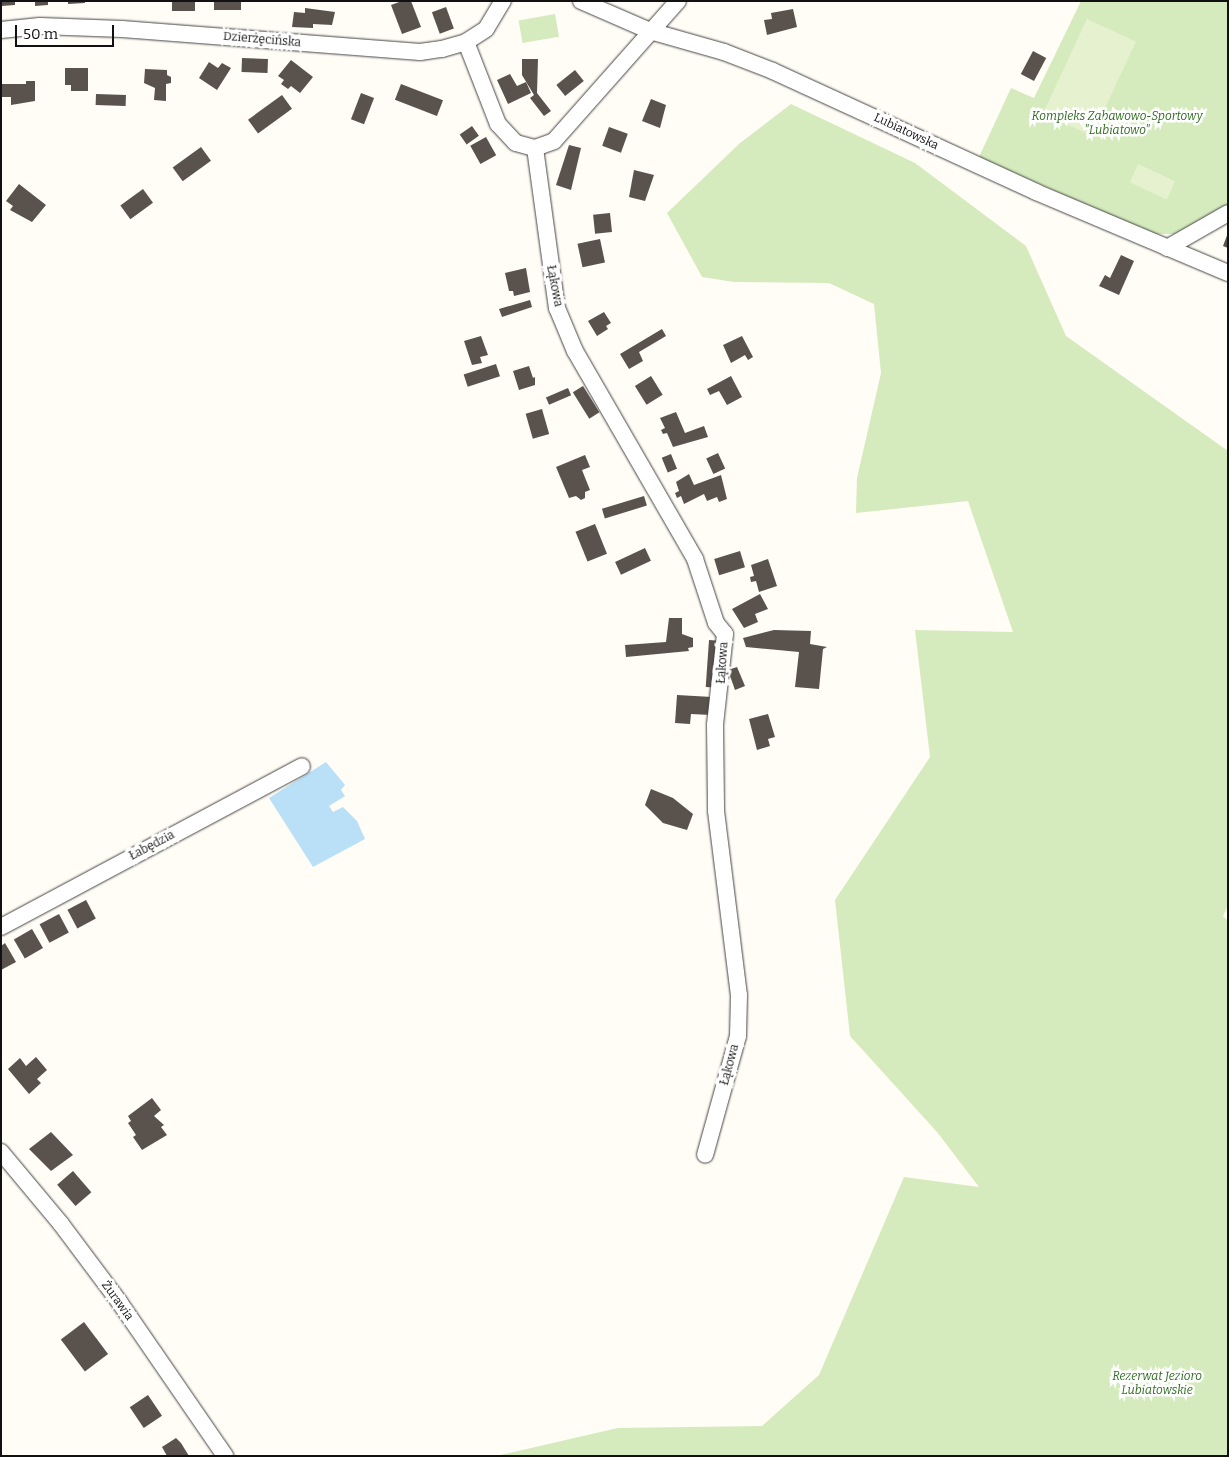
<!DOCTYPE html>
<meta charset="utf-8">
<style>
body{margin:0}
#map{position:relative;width:1229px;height:1457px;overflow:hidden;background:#fffdf5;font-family:Bitter,serif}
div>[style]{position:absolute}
.green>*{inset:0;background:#d5ebbd;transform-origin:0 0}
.pitch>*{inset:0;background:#e6f2cf;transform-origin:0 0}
.water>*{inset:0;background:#b9e0f7}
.building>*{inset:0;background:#5a524d;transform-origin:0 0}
.roads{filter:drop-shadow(0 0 1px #444) drop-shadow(0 0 1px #444)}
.minor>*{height:16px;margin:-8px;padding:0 8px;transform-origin:8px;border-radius:8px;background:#fff}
span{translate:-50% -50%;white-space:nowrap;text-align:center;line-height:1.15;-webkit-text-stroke:5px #fff;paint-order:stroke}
.street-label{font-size:12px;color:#111}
.park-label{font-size:12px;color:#2f6b1f;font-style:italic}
.frame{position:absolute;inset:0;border:2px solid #111;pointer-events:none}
.scale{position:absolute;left:15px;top:25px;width:99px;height:22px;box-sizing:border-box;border:2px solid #111;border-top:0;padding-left:6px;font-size:15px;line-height:18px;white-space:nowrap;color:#111;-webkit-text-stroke:4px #fff;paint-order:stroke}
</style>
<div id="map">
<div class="green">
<div style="clip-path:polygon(1081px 1px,1228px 1px,1228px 206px,1175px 234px,1152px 234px,979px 157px,1011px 88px,1034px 98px)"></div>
<div style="left:555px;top:14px;width:23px;height:37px;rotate:80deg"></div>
<div style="clip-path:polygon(791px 104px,915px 163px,1026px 246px,1066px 336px,1228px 451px,1228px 906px,1223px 916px,1228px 921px,1228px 1456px,496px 1456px,618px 1428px,762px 1426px,819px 1375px,904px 1177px,979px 1187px,937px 1132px,850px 1036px,835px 900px,930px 757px,915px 630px,1013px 632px,968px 501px,856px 513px,857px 478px,881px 373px,874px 304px,829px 283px,734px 282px,702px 277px,667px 213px,740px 143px)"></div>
</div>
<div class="pitch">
<div style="left:1087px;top:19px;width:54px;height:104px;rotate:25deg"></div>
<div style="left:1138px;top:164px;width:41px;height:20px;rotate:25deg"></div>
</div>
<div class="water">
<div style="clip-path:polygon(326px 762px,345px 785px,341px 790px,345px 796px,329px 806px,333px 812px,343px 807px,357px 821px,365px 839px,313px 867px,269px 798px)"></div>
</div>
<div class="building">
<div style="clip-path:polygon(1px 1px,15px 1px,15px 5px,1px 6px)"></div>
<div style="clip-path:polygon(35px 1px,48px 1px,48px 5px,35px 6px)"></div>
<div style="clip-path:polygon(68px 1px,85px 1px,85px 3px,68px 4px)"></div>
<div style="left:172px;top:1px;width:23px;height:10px"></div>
<div style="left:214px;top:1px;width:27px;height:9px"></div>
<div style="clip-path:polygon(402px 1px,411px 1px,421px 27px,402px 34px,391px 5px)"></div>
<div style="left:446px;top:7px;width:23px;height:15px;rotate:70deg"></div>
<div style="clip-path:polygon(305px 8px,335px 12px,332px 25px,313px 24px,313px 28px,292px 27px,294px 12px,305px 13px)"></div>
<div style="clip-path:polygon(793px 9px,797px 27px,767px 35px,764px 20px,772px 19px,771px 13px)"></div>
<div style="left:1033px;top:51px;width:15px;height:26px;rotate:28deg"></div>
<div style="left:242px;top:58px;width:26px;height:14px;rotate:2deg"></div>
<div style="clip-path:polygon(522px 59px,538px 59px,537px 93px,551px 111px,544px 116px,530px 98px,534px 95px,522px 75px)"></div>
<div style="clip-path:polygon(291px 60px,313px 77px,300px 93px,291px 86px,288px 89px,281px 84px,284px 80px,278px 76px)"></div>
<div style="clip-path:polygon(209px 62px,218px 68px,222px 63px,231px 68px,217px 90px,199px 78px)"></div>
<div style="clip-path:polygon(65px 68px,88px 68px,88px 91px,71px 91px,71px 85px,65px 85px)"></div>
<div style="clip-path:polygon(145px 69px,167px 70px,167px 75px,171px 77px,171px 83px,166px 84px,166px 101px,154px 100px,155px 88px,144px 83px)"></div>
<div style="left:575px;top:70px;width:14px;height:24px;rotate:51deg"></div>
<div style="clip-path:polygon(510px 74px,517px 86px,526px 82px,531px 93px,508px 104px,497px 80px)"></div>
<div style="clip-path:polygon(26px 81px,35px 81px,35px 101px,11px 105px,11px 97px,1px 97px,1px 84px,26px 84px)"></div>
<div style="left:401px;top:84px;width:45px;height:17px;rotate:21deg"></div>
<div style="left:361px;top:93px;width:14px;height:28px;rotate:21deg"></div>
<div style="left:96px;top:94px;width:30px;height:11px;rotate:2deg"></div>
<div style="left:282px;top:95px;width:17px;height:42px;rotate:54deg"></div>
<div style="clip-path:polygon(651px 99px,666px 105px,660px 128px,642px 121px)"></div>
<div style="left:472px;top:126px;width:12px;height:15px;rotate:55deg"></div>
<div style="left:609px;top:127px;width:20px;height:20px;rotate:20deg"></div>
<div style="left:486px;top:137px;width:21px;height:18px;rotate:61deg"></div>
<div style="clip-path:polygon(569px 145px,581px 148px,571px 190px,556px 185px)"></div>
<div style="left:201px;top:147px;width:17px;height:35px;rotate:54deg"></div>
<div style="clip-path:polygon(634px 170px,654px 175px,645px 201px,629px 197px)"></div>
<div style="clip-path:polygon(19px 184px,46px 205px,32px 222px,10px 210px,13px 206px,6px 201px)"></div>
<div style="left:143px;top:189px;width:17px;height:28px;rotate:54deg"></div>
<div style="left:610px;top:213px;width:19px;height:17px;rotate:84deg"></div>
<div style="clip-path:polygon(1228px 233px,1228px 248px,1223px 246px)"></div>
<div style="left:600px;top:239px;width:24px;height:23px;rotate:78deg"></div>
<div style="clip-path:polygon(1121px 255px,1134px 261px,1119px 295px,1099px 286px,1105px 275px,1110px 278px)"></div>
<div style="clip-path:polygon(526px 268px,530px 292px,514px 296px,513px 291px,509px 291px,505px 273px)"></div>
<div style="clip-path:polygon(530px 300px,532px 307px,502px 317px,499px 309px)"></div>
<div style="clip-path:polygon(604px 312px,611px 323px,606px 326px,608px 329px,597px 336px,588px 321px)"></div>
<div style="clip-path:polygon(662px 329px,666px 336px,639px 352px,643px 361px,629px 369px,620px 354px)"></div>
<div style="clip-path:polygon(481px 336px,488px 355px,480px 357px,482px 363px,472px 365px,464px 341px)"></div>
<div style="clip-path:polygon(742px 336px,753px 357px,748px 360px,745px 355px,731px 363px,723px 345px)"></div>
<div style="left:496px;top:364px;width:13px;height:34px;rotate:72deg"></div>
<div style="clip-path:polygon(529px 366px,533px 378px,535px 377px,535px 385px,519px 390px,513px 371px)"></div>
<div style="left:651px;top:376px;width:22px;height:19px;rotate:58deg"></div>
<div style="clip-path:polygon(731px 376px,742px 397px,727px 405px,719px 391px,710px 395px,707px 389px)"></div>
<div style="left:583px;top:386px;width:31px;height:12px;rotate:58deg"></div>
<div style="left:568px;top:388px;width:8px;height:24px;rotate:67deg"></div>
<div style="left:542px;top:409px;width:26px;height:17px;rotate:74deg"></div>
<div style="clip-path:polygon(676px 412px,685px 433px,704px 426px,708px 437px,673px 447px,667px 433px,663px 434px,661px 430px,665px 428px,660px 418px)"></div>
<div style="left:718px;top:453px;width:17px;height:13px;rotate:65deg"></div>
<div style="left:671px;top:454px;width:16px;height:10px;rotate:68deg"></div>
<div style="clip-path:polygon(585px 455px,590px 467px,582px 470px,590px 490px,585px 492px,585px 498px,581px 500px,576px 496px,569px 498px,556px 467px)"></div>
<div style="clip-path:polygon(689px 474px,694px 485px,721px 475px,727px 499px,719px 502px,717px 497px,707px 501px,704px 494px,684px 504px,681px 496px,677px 498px,675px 493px,679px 491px,676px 482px)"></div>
<div style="left:644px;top:496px;width:10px;height:44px;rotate:73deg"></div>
<div style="left:595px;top:524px;width:32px;height:21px;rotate:68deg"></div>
<div style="left:645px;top:548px;width:14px;height:33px;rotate:65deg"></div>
<div style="left:740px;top:551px;width:17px;height:27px;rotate:73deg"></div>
<div style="clip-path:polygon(768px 559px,777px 586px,759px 592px,756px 581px,751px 582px,750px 577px,754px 576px,751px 565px)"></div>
<div style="clip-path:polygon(760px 594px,768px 609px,755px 614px,758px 622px,744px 628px,732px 609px)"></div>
<div style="clip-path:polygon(669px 618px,682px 618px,682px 634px,693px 638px,693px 647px,688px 648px,689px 651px,626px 657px,625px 645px,666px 642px)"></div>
<div style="clip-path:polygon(774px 630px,811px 631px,810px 644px,827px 647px,823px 649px,819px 689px,795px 687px,799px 652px,746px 647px,743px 638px)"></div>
<div style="left:709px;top:640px;width:13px;height:47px;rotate:4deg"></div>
<div style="clip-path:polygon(737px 667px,745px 686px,735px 690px,728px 670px)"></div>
<div style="clip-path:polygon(677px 695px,712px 697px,711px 715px,691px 714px,690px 724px,675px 723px)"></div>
<div style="clip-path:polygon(768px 714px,775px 737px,768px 739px,770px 746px,757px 750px,749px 719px)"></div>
<div style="clip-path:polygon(651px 789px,673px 798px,693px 814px,687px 830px,663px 823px,645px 805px)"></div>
<div style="left:86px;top:900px;width:21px;height:21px;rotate:62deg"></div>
<div style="left:59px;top:914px;width:21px;height:22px;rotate:62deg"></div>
<div style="left:32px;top:929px;width:22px;height:21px;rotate:60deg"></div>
<div style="clip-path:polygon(5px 943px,16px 962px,1px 970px,1px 946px)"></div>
<div style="clip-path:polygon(36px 1057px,47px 1070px,37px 1079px,41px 1083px,29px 1094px,8px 1069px,20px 1058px,26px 1066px)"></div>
<div style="clip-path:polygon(152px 1098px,161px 1110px,154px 1116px,164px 1125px,161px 1127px,167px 1135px,142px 1150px,133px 1137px,136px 1135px,128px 1123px,131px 1121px,128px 1116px)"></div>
<div style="clip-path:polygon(51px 1132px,73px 1155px,51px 1171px,29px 1149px)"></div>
<div style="left:73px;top:1171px;width:28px;height:21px;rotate:49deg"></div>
<div style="left:84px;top:1322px;width:40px;height:29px;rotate:53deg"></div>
<div style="left:148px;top:1395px;width:25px;height:22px;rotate:56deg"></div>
<div style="clip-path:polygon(176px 1438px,181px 1443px,189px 1456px,167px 1456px,162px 1447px)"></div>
</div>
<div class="roads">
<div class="minor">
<div style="left:581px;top:1px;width:75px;rotate:23.5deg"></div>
<div style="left:650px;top:31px;width:77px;rotate:15.8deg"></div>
<div style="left:724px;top:52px;width:53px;rotate:21.2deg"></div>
<div style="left:773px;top:71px;width:289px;rotate:24.7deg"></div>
<div style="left:1036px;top:192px;width:208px;rotate:22.9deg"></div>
<div style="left:1px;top:30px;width:39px;rotate:-6deg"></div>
<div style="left:40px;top:26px;width:82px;rotate:2.1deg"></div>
<div style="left:122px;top:29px;width:299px;rotate:4.4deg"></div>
<div style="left:420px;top:52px;width:22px;rotate:-8deg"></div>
<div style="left:442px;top:49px;width:25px;rotate:-16deg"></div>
<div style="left:466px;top:42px;width:24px;rotate:-33deg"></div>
<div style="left:486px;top:29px;width:33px;rotate:-59deg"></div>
<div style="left:466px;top:42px;width:88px;rotate:68.7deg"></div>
<div style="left:498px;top:124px;width:26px;rotate:47deg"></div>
<div style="left:516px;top:143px;width:20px;rotate:15deg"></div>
<div style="left:535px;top:148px;width:20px;rotate:-20deg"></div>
<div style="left:554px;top:141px;width:187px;rotate:-48.5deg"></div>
<div style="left:535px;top:148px;width:162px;rotate:82.2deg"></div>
<div style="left:557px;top:308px;width:47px;rotate:67.3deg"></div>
<div style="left:575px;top:351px;width:240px;rotate:60deg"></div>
<div style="left:695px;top:559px;width:67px;rotate:71.8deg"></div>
<div style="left:716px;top:623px;width:14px;rotate:51deg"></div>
<div style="left:725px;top:634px;width:92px;rotate:96.3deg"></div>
<div style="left:715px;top:725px;width:86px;rotate:89.3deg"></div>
<div style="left:716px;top:811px;width:185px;rotate:82.9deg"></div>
<div style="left:739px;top:995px;width:41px;rotate:91.4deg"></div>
<div style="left:738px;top:1036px;width:123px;rotate:105.5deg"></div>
<div style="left:1167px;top:248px;width:70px;rotate:-29.8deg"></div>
<div style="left:1px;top:927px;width:341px;rotate:-28.1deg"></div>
<div style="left:1px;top:1152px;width:94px;rotate:50.2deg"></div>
<div style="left:61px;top:1224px;width:99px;rotate:53.2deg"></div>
<div style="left:120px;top:1303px;width:186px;rotate:55.5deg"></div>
</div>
</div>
<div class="street-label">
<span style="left:262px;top:40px;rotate:5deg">Dzierżęcińska</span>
<span style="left:906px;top:132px;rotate:25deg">Lubiatowska</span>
<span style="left:554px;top:286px;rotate:79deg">Łąkowa</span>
<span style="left:723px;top:663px;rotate:-86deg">Łąkowa</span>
<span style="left:152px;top:846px;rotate:-28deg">Łabędzia</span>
<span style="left:730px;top:1065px;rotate:-75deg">Łąkowa</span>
<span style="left:117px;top:1301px;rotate:54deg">Żurawia</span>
</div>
<div class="park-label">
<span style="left:1117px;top:124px">Kompleks Zabawowo-Sportowy<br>"Lubiatowo"</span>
<span style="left:1157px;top:1384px">Rezerwat Jezioro<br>Lubiatowskie</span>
</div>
<div class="frame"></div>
<div class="scale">50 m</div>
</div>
